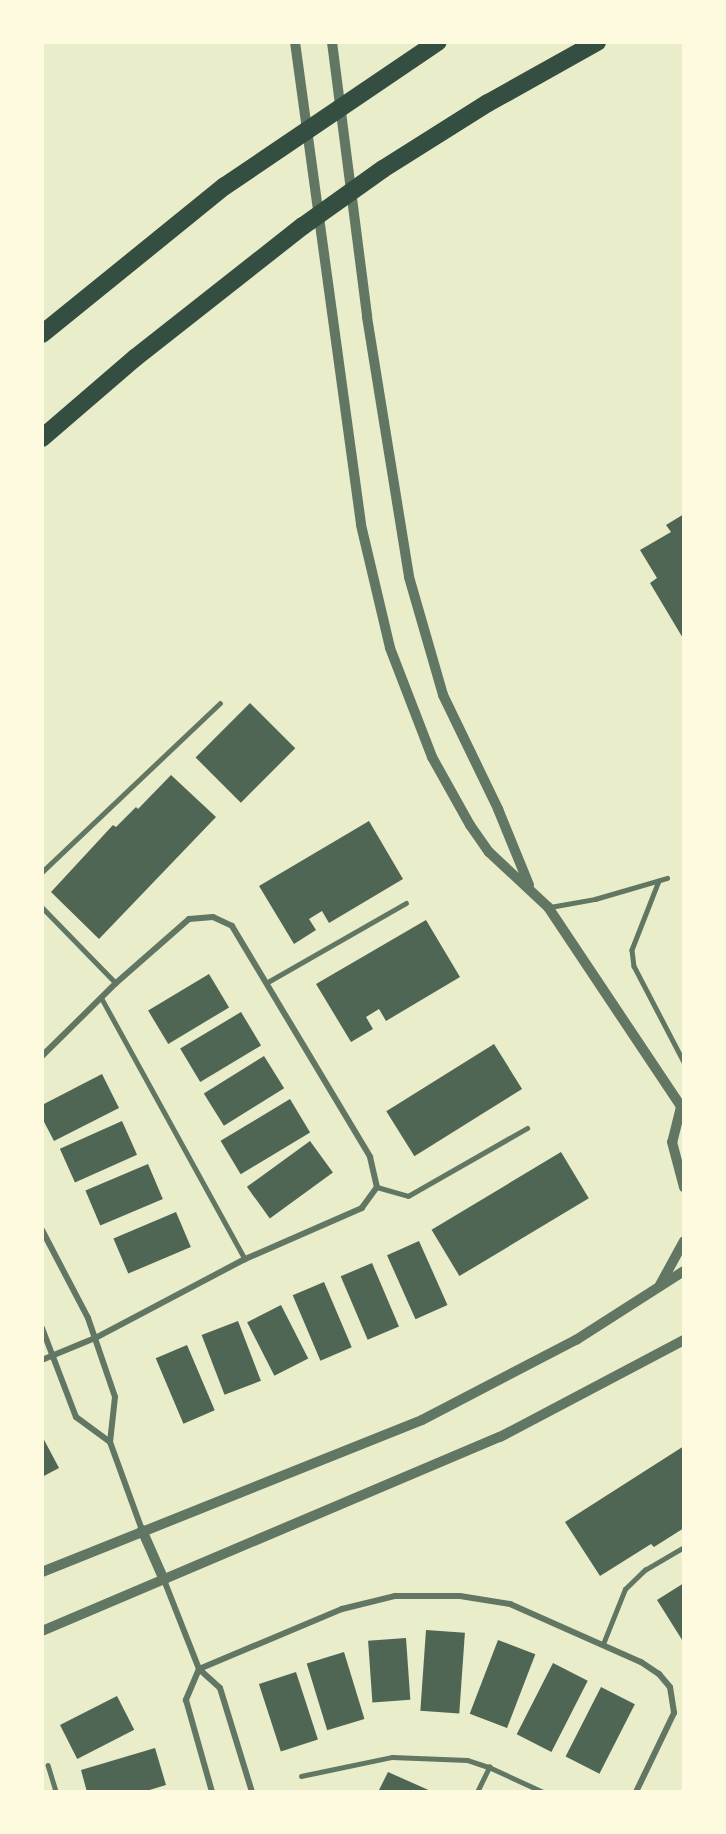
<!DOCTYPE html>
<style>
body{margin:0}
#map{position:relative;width:726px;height:1834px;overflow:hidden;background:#e9edc9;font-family:"Noto Sans",sans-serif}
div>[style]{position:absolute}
.building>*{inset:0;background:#4f6655;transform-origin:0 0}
.service>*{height:4.5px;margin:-2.25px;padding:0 2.25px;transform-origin:2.25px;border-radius:2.25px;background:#617663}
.minor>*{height:6px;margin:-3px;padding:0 3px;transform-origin:3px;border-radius:3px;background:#617663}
.tertiary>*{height:10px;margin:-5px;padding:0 5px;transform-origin:5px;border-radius:5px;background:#617663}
.motorway>*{height:18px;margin:-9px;padding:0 9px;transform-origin:9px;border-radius:9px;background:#344e41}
span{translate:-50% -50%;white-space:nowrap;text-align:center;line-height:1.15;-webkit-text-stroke:6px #fefae0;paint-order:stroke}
.frame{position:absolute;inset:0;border:44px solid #fefae0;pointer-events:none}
</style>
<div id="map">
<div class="building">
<div style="clip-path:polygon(684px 514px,684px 640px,650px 583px,657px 578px,640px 550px,671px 532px,666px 525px)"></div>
<div style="left:250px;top:703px;width:64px;height:77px;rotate:45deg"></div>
<div style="clip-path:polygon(171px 775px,216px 817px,99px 939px,51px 892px,113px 825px,116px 827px,136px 807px,138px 809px)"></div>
<div style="clip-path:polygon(369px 821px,403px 879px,329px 923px,322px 911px,309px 919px,316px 930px,294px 944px,259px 886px)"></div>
<div style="clip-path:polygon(426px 920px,460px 977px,386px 1021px,379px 1009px,366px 1017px,373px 1029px,351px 1042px,316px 984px)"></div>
<div style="left:209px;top:974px;width:39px;height:71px;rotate:59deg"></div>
<div style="left:241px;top:1012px;width:39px;height:71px;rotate:59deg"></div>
<div style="left:494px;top:1044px;width:53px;height:127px;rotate:58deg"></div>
<div style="left:264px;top:1056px;width:38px;height:71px;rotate:58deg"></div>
<div style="clip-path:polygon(102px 1074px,119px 1108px,54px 1141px,42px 1118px,42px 1105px)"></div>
<div style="left:290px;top:1099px;width:39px;height:81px;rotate:59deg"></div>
<div style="left:122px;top:1121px;width:37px;height:68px;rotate:66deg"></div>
<div style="left:310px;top:1141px;width:39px;height:78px;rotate:54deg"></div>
<div style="left:561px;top:1152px;width:54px;height:151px;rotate:59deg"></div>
<div style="left:148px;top:1164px;width:38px;height:68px;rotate:67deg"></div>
<div style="left:176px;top:1212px;width:38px;height:68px;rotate:67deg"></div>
<div style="left:419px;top:1241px;width:70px;height:35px;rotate:66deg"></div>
<div style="left:372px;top:1263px;width:69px;height:34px;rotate:67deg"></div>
<div style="left:324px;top:1282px;width:71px;height:34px;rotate:67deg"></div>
<div style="left:281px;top:1305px;width:60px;height:38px;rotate:63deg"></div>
<div style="left:238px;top:1321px;width:64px;height:39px;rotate:69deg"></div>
<div style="left:187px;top:1345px;width:71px;height:34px;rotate:67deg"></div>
<div style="clip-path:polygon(42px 1436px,59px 1468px,42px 1477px)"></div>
<div style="clip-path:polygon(684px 1446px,684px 1528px,654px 1547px,651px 1544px,600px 1576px,565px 1522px)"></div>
<div style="clip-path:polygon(684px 1583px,684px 1643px,657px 1600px)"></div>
<div style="left:426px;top:1630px;width:39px;height:81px;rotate:4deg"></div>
<div style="left:406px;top:1638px;width:62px;height:38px;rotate:86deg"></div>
<div style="left:498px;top:1640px;width:40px;height:79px;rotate:21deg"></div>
<div style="left:344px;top:1652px;width:70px;height:39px;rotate:73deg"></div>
<div style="left:553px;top:1663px;width:39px;height:80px;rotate:27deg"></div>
<div style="left:296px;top:1672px;width:71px;height:39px;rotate:72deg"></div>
<div style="left:601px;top:1687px;width:38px;height:78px;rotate:27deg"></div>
<div style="left:117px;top:1696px;width:38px;height:64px;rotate:63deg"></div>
<div style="clip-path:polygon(155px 1748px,166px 1785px,143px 1792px,87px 1792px,81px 1770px)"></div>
<div style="clip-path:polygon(388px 1772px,433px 1792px,378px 1792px)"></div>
</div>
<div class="service">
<div style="left:42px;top:872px;width:245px;rotate:-43.5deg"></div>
<div style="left:659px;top:881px;width:74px;rotate:111.4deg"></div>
<div style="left:632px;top:950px;width:16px;rotate:83deg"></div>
<div style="left:634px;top:966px;width:108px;rotate:62.5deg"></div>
<div style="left:42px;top:907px;width:106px;rotate:45.8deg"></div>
<div style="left:550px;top:907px;width:46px;rotate:-10.1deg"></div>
<div style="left:595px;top:899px;width:75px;rotate:-16.3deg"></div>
<div style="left:266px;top:983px;width:161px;rotate:-29.7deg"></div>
<div style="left:101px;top:997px;width:299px;rotate:61.2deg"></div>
<div style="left:377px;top:1187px;width:32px;rotate:16deg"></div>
<div style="left:408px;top:1196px;width:137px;rotate:-29.7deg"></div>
<div style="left:603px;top:1644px;width:59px;rotate:-68.2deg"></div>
<div style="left:625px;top:1589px;width:28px;rotate:-44deg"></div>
<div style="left:645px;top:1570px;width:45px;rotate:-30.5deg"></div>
<div style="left:48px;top:1765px;width:28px;rotate:73deg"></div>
<div style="left:301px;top:1776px;width:93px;rotate:-11.8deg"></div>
<div style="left:392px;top:1757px;width:75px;rotate:2.3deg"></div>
<div style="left:467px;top:1760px;width:23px;rotate:18deg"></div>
<div style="left:477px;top:1792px;width:28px;rotate:-64deg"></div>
<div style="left:489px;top:1767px;width:60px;rotate:24.8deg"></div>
</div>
<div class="minor">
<div style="left:42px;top:1056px;width:104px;rotate:-44.6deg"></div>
<div style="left:116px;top:983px;width:97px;rotate:-41.2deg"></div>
<div style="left:189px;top:919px;width:24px;rotate:-5deg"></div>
<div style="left:213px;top:917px;width:21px;rotate:25deg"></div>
<div style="left:232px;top:926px;width:269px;rotate:59.1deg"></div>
<div style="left:370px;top:1157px;width:31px;rotate:77deg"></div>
<div style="left:377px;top:1187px;width:26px;rotate:126deg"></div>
<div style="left:362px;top:1208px;width:128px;rotate:156.4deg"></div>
<div style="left:245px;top:1259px;width:170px;rotate:152.2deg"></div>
<div style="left:95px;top:1338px;width:57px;rotate:157.5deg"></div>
<div style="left:42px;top:1230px;width:99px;rotate:62.4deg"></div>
<div style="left:88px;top:1318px;width:83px;rotate:71.1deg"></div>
<div style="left:115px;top:1397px;width:45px;rotate:96.3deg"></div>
<div style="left:110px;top:1442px;width:94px;rotate:70deg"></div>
<div style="left:42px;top:1328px;width:95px;rotate:69.1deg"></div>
<div style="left:76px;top:1417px;width:42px;rotate:36.3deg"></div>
<div style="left:164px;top:1580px;width:96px;rotate:68.5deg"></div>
<div style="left:199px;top:1669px;width:28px;rotate:42deg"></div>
<div style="left:220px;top:1688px;width:109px;rotate:72.9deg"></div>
<div style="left:199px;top:1669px;width:155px;rotate:-22.8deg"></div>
<div style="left:342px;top:1609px;width:55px;rotate:-13.8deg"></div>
<div style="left:395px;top:1596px;width:65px"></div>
<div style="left:460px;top:1596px;width:51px;rotate:9.1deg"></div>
<div style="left:510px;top:1604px;width:143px;rotate:23.9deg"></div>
<div style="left:641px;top:1662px;width:22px;rotate:34deg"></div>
<div style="left:659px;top:1674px;width:17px;rotate:50deg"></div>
<div style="left:670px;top:1687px;width:26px;rotate:81deg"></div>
<div style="left:674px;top:1713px;width:88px;rotate:115.7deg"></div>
<div style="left:199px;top:1669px;width:34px;rotate:113deg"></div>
<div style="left:186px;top:1700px;width:96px;rotate:74.2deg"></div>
</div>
<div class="tertiary">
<div style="left:295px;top:42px;width:487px;rotate:82.2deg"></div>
<div style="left:361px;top:525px;width:126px;rotate:76.7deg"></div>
<div style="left:390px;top:648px;width:117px;rotate:68.9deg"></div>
<div style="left:432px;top:757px;width:78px;rotate:60.8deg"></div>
<div style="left:470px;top:825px;width:33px;rotate:55deg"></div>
<div style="left:489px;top:852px;width:81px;rotate:43deg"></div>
<div style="left:548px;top:907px;width:245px;rotate:56.3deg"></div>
<div style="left:332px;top:42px;width:277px;rotate:82.7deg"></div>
<div style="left:367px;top:317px;width:263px;rotate:80.8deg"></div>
<div style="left:409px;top:577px;width:123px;rotate:73.9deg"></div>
<div style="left:443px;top:695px;width:127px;rotate:64.2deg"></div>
<div style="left:498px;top:809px;width:82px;rotate:67.8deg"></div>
<div style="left:681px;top:1107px;width:36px;rotate:104deg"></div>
<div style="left:672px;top:1142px;width:47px;rotate:75.1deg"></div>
<div style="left:660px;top:1285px;width:50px;rotate:-61.4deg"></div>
<div style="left:142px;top:1530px;width:55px;rotate:66.3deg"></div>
<div style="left:42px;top:1572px;width:409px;rotate:-21.8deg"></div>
<div style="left:422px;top:1420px;width:174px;rotate:-27.5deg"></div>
<div style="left:576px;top:1340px;width:128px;rotate:-32.6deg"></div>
<div style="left:42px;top:1631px;width:497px;rotate:-23deg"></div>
<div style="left:500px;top:1437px;width:208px;rotate:-27.8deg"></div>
</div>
<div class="motorway">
<div style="left:42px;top:334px;width:235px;rotate:-39deg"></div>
<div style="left:225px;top:186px;width:257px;rotate:-34.1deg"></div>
<div style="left:42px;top:438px;width:123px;rotate:-40.7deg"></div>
<div style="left:135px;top:358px;width:214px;rotate:-38.2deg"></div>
<div style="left:303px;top:226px;width:98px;rotate:-35.5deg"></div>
<div style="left:383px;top:169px;width:124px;rotate:-32.2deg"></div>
<div style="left:488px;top:103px;width:125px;rotate:-29.2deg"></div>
</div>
<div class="frame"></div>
</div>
